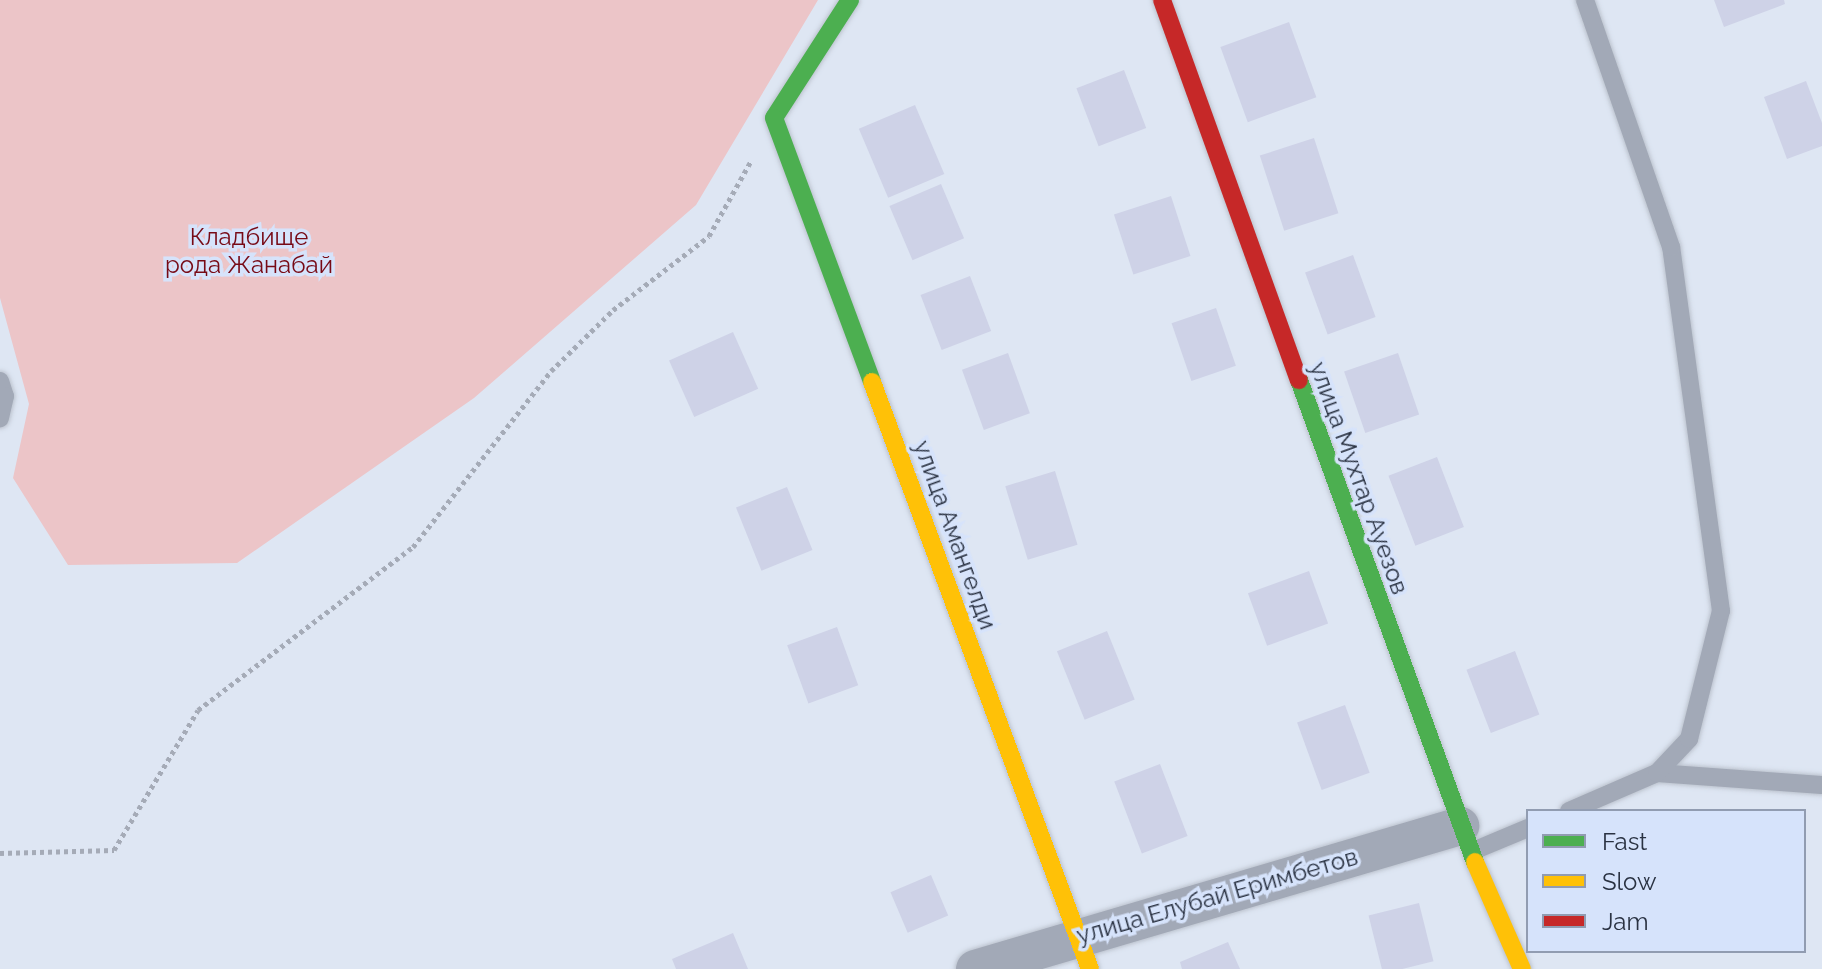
<!DOCTYPE html>
<meta charset="utf-8">
<style>
body{margin:0}
#map{position:relative;width:1822px;height:969px;overflow:hidden;background:#dee6f3;font-family:Raleway,sans-serif}
div>[style]{position:absolute}
.green>*{inset:0;background:#ecc5c8}
.building>*{inset:0;background:#ced2e7;transform-origin:0 0}
.path>*{height:5px;margin-top:-2.5px;transform-origin:0;background:repeating-linear-gradient(90deg,#a5abb7 0 4px,transparent 0 8px)}
.roads{filter:drop-shadow(0 0 2px #bcc3ce) drop-shadow(0 0 2px #bcc3ce)}
.lane>*{height:18px;margin:-9px;padding:0 9px;transform-origin:9px;border-radius:9px;background:#a2a9b7}
.street>*{height:38px;margin:-19px;padding:0 19px;transform-origin:19px;border-radius:19px;background:#a2a9b7}
.fast>*{height:18px;margin:-9px;padding:0 9px;transform-origin:9px;border-radius:9px;background:#4caf50}
.slow>*{height:18px;margin:-9px;padding:0 9px;transform-origin:9px;border-radius:9px;background:#ffc107}
.jam>*{height:18px;margin:-9px;padding:0 9px;transform-origin:9px;border-radius:9px;background:#c62828}
span{translate:-50% -50%;white-space:nowrap;text-align:center;line-height:1.15;-webkit-text-stroke:7px #d6e3fb;paint-order:stroke}
.park-label{font-size:24px;color:#770a16}
.street-label{font-size:24px;color:#2a3242}
.legend{position:absolute;left:1526px;top:809px;width:280px;height:144px;box-sizing:border-box;background:#d6e3fb;border:2px solid #919cb1;margin:0;padding:10px 14px;list-style:none;font-size:24px;color:#2a3242}
.legend li{display:flex;align-items:center;gap:16px;height:40px}
.legend b{width:40px;border:2px solid #919cb1}
</style>
<div id="map">
<div class="green">
<div style="clip-path:polygon(0 0,818px 0,696px 205px,474px 398px,237px 563px,68px 565px,13px 478px,29px 404px,0 298px)"></div>
</div>
<div class="building">
<div style="clip-path:polygon(1714px 0,1784px 0,1785px 4px,1724px 27px)"></div>
<div style="left:1289px;top:22px;width:80px;height:73px;rotate:70deg"></div>
<div style="left:1124px;top:70px;width:62px;height:51px;rotate:69deg"></div>
<div style="clip-path:polygon(1806px 81px,1822px 123px,1822px 146px,1787px 159px,1764px 97px)"></div>
<div style="left:915px;top:105px;width:75px;height:61px;rotate:67deg"></div>
<div style="left:1314px;top:138px;width:79px;height:57px;rotate:72deg"></div>
<div style="left:941px;top:184px;width:59px;height:56px;rotate:67deg"></div>
<div style="left:1171px;top:196px;width:63px;height:60px;rotate:72deg"></div>
<div style="left:1353px;top:255px;width:66px;height:51px;rotate:70deg"></div>
<div style="left:970px;top:276px;width:59px;height:53px;rotate:69deg"></div>
<div style="left:1216px;top:308px;width:61px;height:47px;rotate:71deg"></div>
<div style="left:733px;top:332px;width:62px;height:70px;rotate:66deg"></div>
<div style="left:1008px;top:353px;width:64px;height:49px;rotate:70deg"></div>
<div style="left:1398px;top:353px;width:65px;height:57px;rotate:71deg"></div>
<div style="left:1437px;top:457px;width:75px;height:52px;rotate:69deg"></div>
<div style="left:1055px;top:471px;width:77px;height:52px;rotate:73deg"></div>
<div style="left:787px;top:487px;width:68px;height:55px;rotate:68deg"></div>
<div style="left:1309px;top:571px;width:56px;height:65px;rotate:70deg"></div>
<div style="left:837px;top:627px;width:62px;height:53px;rotate:70deg"></div>
<div style="left:1107px;top:631px;width:74px;height:54px;rotate:68deg"></div>
<div style="left:1515px;top:651px;width:68px;height:52px;rotate:69deg"></div>
<div style="left:1345px;top:705px;width:72px;height:51px;rotate:70deg"></div>
<div style="left:1160px;top:764px;width:77px;height:49px;rotate:69deg"></div>
<div style="left:931px;top:875px;width:44px;height:44px;rotate:67deg"></div>
<div style="left:1419px;top:903px;width:60px;height:52px;rotate:76deg"></div>
<div style="clip-path:polygon(733px 933px,748px 969px,676px 969px,672px 959px)"></div>
<div style="clip-path:polygon(1228px 942px,1240px 969px,1182px 969px,1180px 962px)"></div>
</div>
<div class="path">
<div style="left:0;top:853px;width:114px;rotate:-1.5deg"></div>
<div style="left:114px;top:850px;width:163px;rotate:-59deg"></div>
<div style="left:198px;top:710px;width:270px;rotate:-37.2deg"></div>
<div style="left:413px;top:547px;width:224px;rotate:-51.9deg"></div>
<div style="left:551px;top:371px;width:87px;rotate:-44.5deg"></div>
<div style="left:613px;top:310px;width:121px;rotate:-37.6deg"></div>
<div style="left:709px;top:236px;width:86px;rotate:-60.8deg"></div>
</div>
<div class="roads">
<div class="lane">
<div style="left:0;top:381px;width:16px;rotate:72deg"></div>
<div style="left:5px;top:396px;width:23px;rotate:103deg"></div>
<div style="left:1657px;top:773px;width:165px;rotate:4.2deg"></div>
<div style="left:1569px;top:811px;width:96px;rotate:-23.4deg"></div>
<div style="left:1657px;top:773px;width:47px;rotate:-46.7deg"></div>
<div style="left:1689px;top:739px;width:132px;rotate:-76deg"></div>
<div style="left:1721px;top:611px;width:367px;rotate:-97.8deg"></div>
<div style="left:1671px;top:247px;width:262px;rotate:-109.2deg"></div>
<div style="left:1473px;top:851px;width:60px;rotate:-22.7deg"></div>
</div>
<div class="street">
<div style="left:975px;top:969px;width:506px;rotate:-16.43deg"></div>
</div>
<div class="fast">
<div style="left:850px;top:0;width:140px;rotate:122.8deg"></div>
<div style="left:774px;top:118px;width:282px;rotate:69.6deg"></div>
<div style="left:1299px;top:380px;width:513px;rotate:69.94deg"></div>
</div>
<div class="slow">
<div style="left:872px;top:382px;width:626px;rotate:69.63deg"></div>
<div style="left:1475px;top:862px;width:117px;rotate:66.3deg"></div>
</div>
<div class="jam">
<div style="left:1162px;top:0;width:404px;rotate:70.2deg"></div>
</div>
</div>
<div class="park-label">
<span style="left:249px;top:251px">Кладбище<br>рода Жанабай</span>
</div>
<div class="street-label">
<span style="left:1359px;top:478px;rotate:70deg">улица Мухтар Ауезов</span>
<span style="left:955px;top:535px;rotate:70deg">улица Амангелди</span>
<span style="left:1217px;top:896px;rotate:-16deg">улица Елубай Еримбетов</span>
</div>
<ul class="legend">
<li><b style="height:10px;background:#4caf50"></b>Fast</li>
<li><b style="height:10px;background:#ffc107"></b>Slow</li>
<li><b style="height:10px;background:#c62828"></b>Jam</li>
</ul>
</div>
